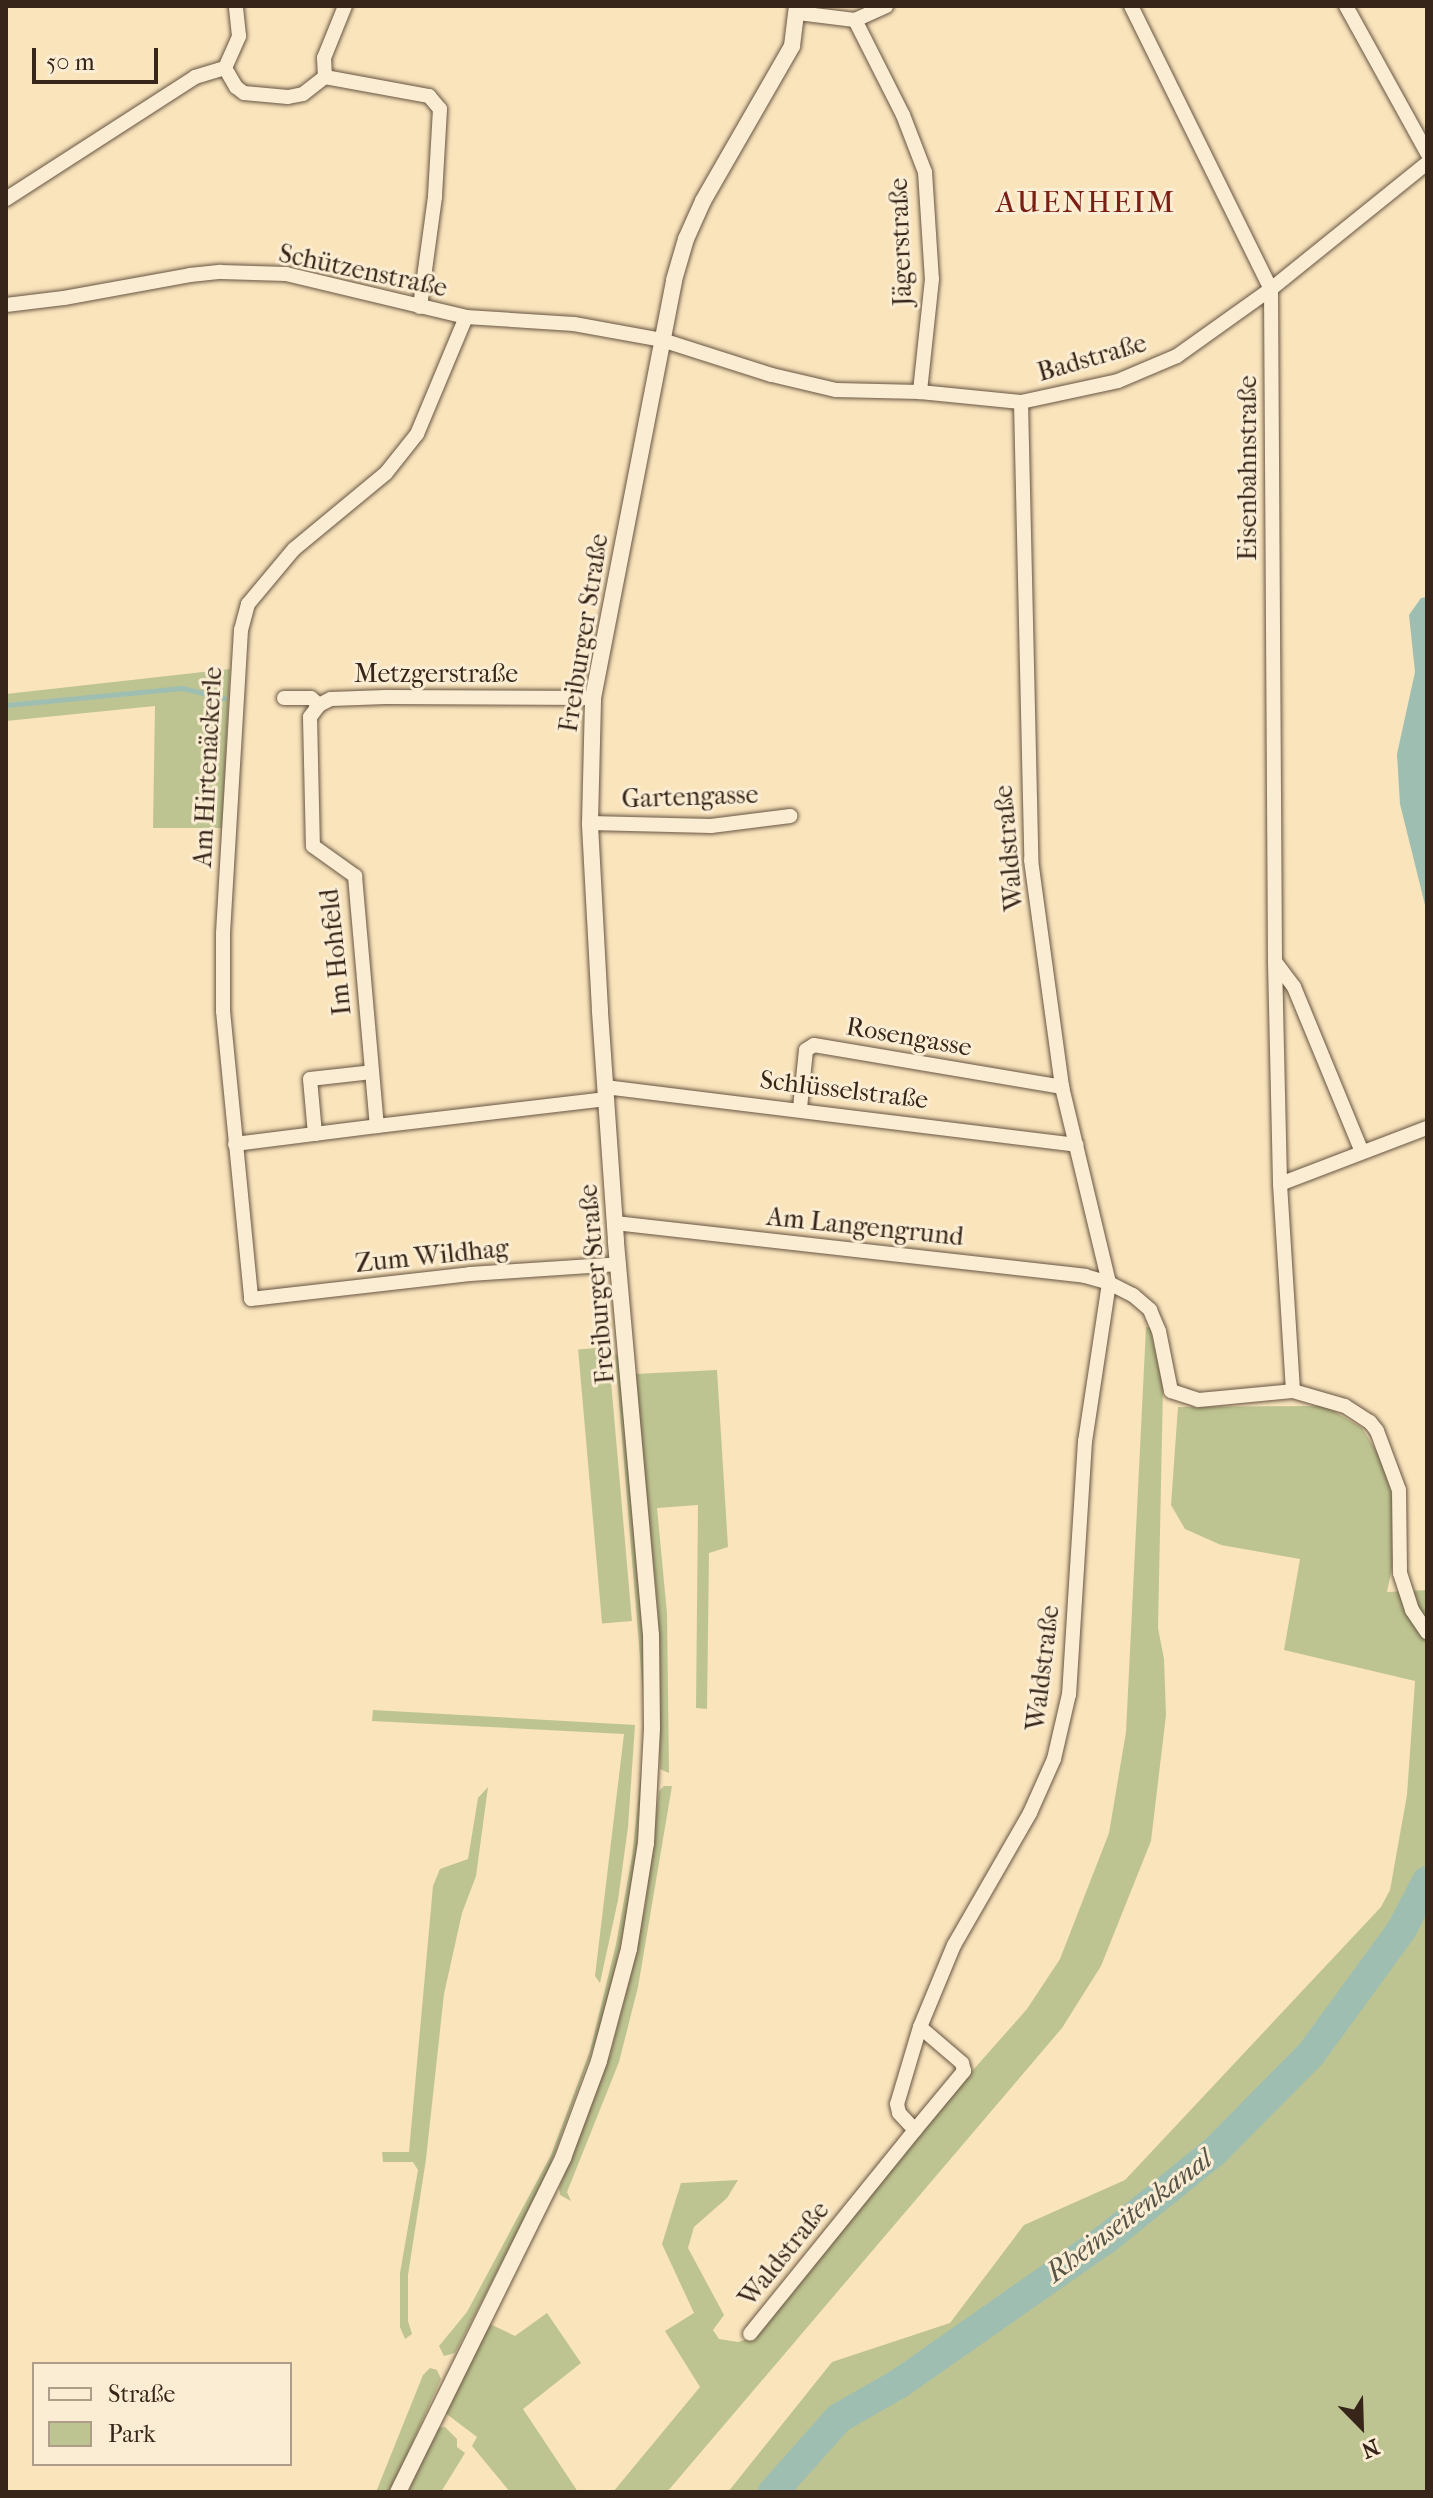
<!DOCTYPE html>
<meta charset="utf-8">
<style>
body{margin:0}
#map{position:relative;width:1433px;height:2498px;overflow:hidden;background:#f9e4bc;font-family:"IM FELL French Canon",serif}
div>[style]{position:absolute}
.green>*{inset:0;background:#bec491;transform-origin:0 0}
.water>*{inset:0;background:#9ebeb2}
.stream>*{height:5px;margin:-2.5px;padding:0 2.5px;transform-origin:2.5px;border-radius:2.5px;background:#9ebeb2}
.river>*{height:30px;margin:-15px;padding:0 15px;transform-origin:15px;border-radius:15px;background:#9ebeb2}
.roads{filter:drop-shadow(0 0 2px #685542) drop-shadow(0 0 2px #685542)}
.minor>*{height:14px;margin:-7px;padding:0 7px;transform-origin:7px;border-radius:7px;background:#fbedd3}
.tertiary>*{height:16px;margin:-8px;padding:0 8px;transform-origin:8px;border-radius:8px;background:#fbedd3}
span{translate:-50% -50%;white-space:nowrap;text-align:center;line-height:1.15;-webkit-text-stroke:6px #fbedd3;paint-order:stroke}
.street-label{font-size:26px;color:#372519}
.water-label{font-size:28px;color:#565347;font-style:italic}
.quarter-label{font-size:30px;color:#7a1f14;letter-spacing:2px}
.frame{position:absolute;inset:0;border:8px solid #372519;pointer-events:none}
.legend{position:absolute;left:32px;top:2362px;width:260px;height:104px;box-sizing:border-box;background:#fbedd3;border:2px solid #ad9d89;margin:0;padding:10px 14px;list-style:none;font-size:24px;color:#372519}
.legend li{display:flex;align-items:center;gap:16px;height:40px}
.legend b{width:40px;border:2px solid #ad9d89}
.north{position:absolute;left:1321px;top:2386px;width:80px;height:80px;-webkit-text-stroke:6px #fbedd3;paint-order:stroke;rotate:157deg;font-size:22px;font-weight:700;line-height:32px;text-align:center;color:#372519}
.north::after{content:'';display:block;margin:auto;width:28px;height:36px;background:#372519;clip-path:polygon(50% 0,100% 100%,50% 72%,0 100%)}
.scale{position:absolute;left:32px;top:48px;width:126px;height:36px;box-sizing:border-box;border:4px solid #372519;border-top:0;padding-left:10px;font-size:24px;line-height:28px;white-space:nowrap;color:#372519;-webkit-text-stroke:6px #fbedd3;paint-order:stroke}
</style>
<div id="map">
<div class="green">
<div style="clip-path:polygon(230px 669px,222px 828px,153px 828px,155px 706px,6px 721px,6px 694px)"></div>
<div style="clip-path:polygon(1146px 1327px,1150px 1328px,1163px 1387px,1158px 1628px,1164px 1659px,1166px 1715px,1151px 1841px,1101px 1966px,1062px 2028px,667px 2492px,613px 2492px,700px 2387px,665px 2331px,694px 2313px,662px 2244px,681px 2183px,738px 2180px,727px 2198px,694px 2227px,688px 2248px,724px 2315px,713px 2330px,719px 2339px,738px 2342px,755px 2337px,951px 2095px,1027px 2009px,1060px 1959px,1109px 1833px,1126px 1732px)"></div>
<div style="left:608px;top:1347px;width:275px;height:30px;rotate:85deg"></div>
<div style="clip-path:polygon(615px 1353px,619px 1357px,643px 1626px,645px 1718px)"></div>
<div style="clip-path:polygon(717px 1370px,728px 1547px,709px 1553px,707px 1709px,696px 1708px,698px 1505px,657px 1508px,667px 1613px,669px 1773px,660px 1769px,658px 1611px,635px 1374px)"></div>
<div style="clip-path:polygon(1325px 1406px,1362px 1428px,1383px 1462px,1394px 1505px,1395px 1554px,1387px 1592px,1427px 1590px,1427px 2492px,728px 2492px,832px 2362px,950px 2323px,1024px 2225px,1125px 2180px,1381px 1907px,1390px 1890px,1407px 1795px,1415px 1681px,1284px 1650px,1300px 1559px,1221px 1545px,1185px 1529px,1171px 1505px,1178px 1407px)"></div>
<div style="clip-path:polygon(373px 1710px,635px 1725px,628px 1827px,618px 1900px,600px 1983px,595px 1976px,624px 1734px,372px 1721px)"></div>
<div style="clip-path:polygon(644px 1745px,636px 1858px,625px 1925px,604px 2018px,547px 2174px,455px 2353px,444px 2356px,439px 2346px,467px 2312px,551px 2155px,590px 2051px,616px 1944px,632px 1857px)"></div>
<div style="clip-path:polygon(664px 1786px,672px 1786px,638px 1987px,619px 2062px,567px 2192px,571px 2201px,560px 2195px,559px 2188px,610px 2055px,630px 1978px,645px 1907px,659px 1791px)"></div>
<div style="clip-path:polygon(488px 1787px,476px 1876px,462px 1913px,444px 1994px,426px 2159px,408px 2275px,408px 2321px,412px 2334px,405px 2339px,400px 2327px,400px 2273px,418px 2170px,413px 2162px,383px 2162px,382px 2152px,409px 2152px,433px 1886px,440px 1869px,468px 1859px,478px 1798px)"></div>
<div style="clip-path:polygon(547px 2313px,581px 2363px,523px 2409px,578px 2492px,510px 2492px,472px 2446px,477px 2437px,444px 2412px,490px 2324px,515px 2336px)"></div>
<div style="clip-path:polygon(430px 2368px,437px 2370px,441px 2379px,390px 2492px,376px 2492px,423px 2375px)"></div>
<div style="clip-path:polygon(445px 2427px,457px 2439px,457px 2447px,465px 2453px,441px 2492px,408px 2492px,436px 2428px)"></div>
</div>
<div class="water">
<div style="clip-path:polygon(1427px 597px,1427px 913px,1400px 804px,1397px 754px,1415px 672px,1409px 615px,1421px 598px)"></div>
</div>
<div class="stream">
<div style="left:6px;top:705px;width:177px;rotate:-5.5deg"></div>
<div style="left:182px;top:688px;width:43px;rotate:13.4deg"></div>
</div>
<div class="river">
<div style="left:773px;top:2492px;width:99px;rotate:-48.3deg"></div>
<div style="left:839px;top:2418px;width:70px;rotate:-29.8deg"></div>
<div style="left:900px;top:2383px;width:251px;rotate:-35deg"></div>
<div style="left:1106px;top:2239px;width:139px;rotate:-38.9deg"></div>
<div style="left:1214px;top:2152px;width:138px;rotate:-45.3deg"></div>
<div style="left:1311px;top:2054px;width:155px;rotate:-53.9deg"></div>
<div style="left:1402px;top:1929px;width:54px;rotate:-62.5deg"></div>
</div>
<div class="roads">
<div class="minor">
<div style="left:345px;top:6px;width:56px;rotate:112deg"></div>
<div style="left:324px;top:58px;width:19px;rotate:87deg"></div>
<div style="left:325px;top:77px;width:106px;rotate:10.4deg"></div>
<div style="left:429px;top:96px;width:17px;rotate:50deg"></div>
<div style="left:440px;top:109px;width:88px;rotate:93.3deg"></div>
<div style="left:435px;top:197px;width:111px;rotate:97.8deg"></div>
<div style="left:1131px;top:6px;width:316px;rotate:63.7deg"></div>
<div style="left:1271px;top:289px;width:673px;rotate:89.66deg"></div>
<div style="left:1275px;top:962px;width:222px;rotate:88.7deg"></div>
<div style="left:1280px;top:1184px;width:207px;rotate:86.4deg"></div>
<div style="left:1293px;top:1391px;width:54px;rotate:16.1deg"></div>
<div style="left:1345px;top:1406px;width:30px;rotate:33deg"></div>
<div style="left:1370px;top:1422px;width:11px;rotate:52deg"></div>
<div style="left:1377px;top:1431px;width:63px;rotate:69.6deg"></div>
<div style="left:1399px;top:1490px;width:83px;rotate:89.3deg"></div>
<div style="left:1400px;top:1573px;width:39px;rotate:72deg"></div>
<div style="left:1412px;top:1610px;width:27px;rotate:56deg"></div>
<div style="left:1346px;top:6px;width:168px;rotate:61.1deg"></div>
<div style="left:798px;top:13px;width:57px;rotate:7deg"></div>
<div style="left:855px;top:20px;width:34px;rotate:-24deg"></div>
<div style="left:855px;top:20px;width:106px;rotate:63.2deg"></div>
<div style="left:903px;top:115px;width:61px;rotate:68.9deg"></div>
<div style="left:925px;top:172px;width:107px;rotate:86.3deg"></div>
<div style="left:932px;top:279px;width:114px;rotate:96.1deg"></div>
<div style="left:225px;top:68px;width:35px;rotate:-66deg"></div>
<div style="left:239px;top:36px;width:30px;rotate:-96deg"></div>
<div style="left:6px;top:199px;width:225px;rotate:-32.8deg"></div>
<div style="left:195px;top:77px;width:31px;rotate:-17deg"></div>
<div style="left:225px;top:68px;width:22px;rotate:60deg"></div>
<div style="left:236px;top:87px;width:10px;rotate:37deg"></div>
<div style="left:244px;top:93px;width:44px;rotate:5.2deg"></div>
<div style="left:288px;top:97px;width:15px;rotate:-11deg"></div>
<div style="left:303px;top:94px;width:28px;rotate:-38deg"></div>
<div style="left:6px;top:305px;width:58px;rotate:-6.9deg"></div>
<div style="left:64px;top:298px;width:128px;rotate:-10.3deg"></div>
<div style="left:190px;top:275px;width:31px;rotate:-6deg"></div>
<div style="left:221px;top:272px;width:65px;rotate:1.8deg"></div>
<div style="left:286px;top:274px;width:185px;rotate:13.4deg"></div>
<div style="left:466px;top:317px;width:108px;rotate:3.7deg"></div>
<div style="left:574px;top:324px;width:89px;rotate:10.3deg"></div>
<div style="left:662px;top:340px;width:115px;rotate:17.7deg"></div>
<div style="left:772px;top:375px;width:66px;rotate:13.2deg"></div>
<div style="left:836px;top:390px;width:84px;rotate:1.4deg"></div>
<div style="left:920px;top:392px;width:101px;rotate:5.7deg"></div>
<div style="left:1021px;top:402px;width:99px;rotate:-12.2deg"></div>
<div style="left:1118px;top:381px;width:64px;rotate:-23deg"></div>
<div style="left:1177px;top:356px;width:115px;rotate:-35.5deg"></div>
<div style="left:1271px;top:289px;width:201px;rotate:-38.9deg"></div>
<div style="left:466px;top:317px;width:127px;rotate:112.7deg"></div>
<div style="left:417px;top:434px;width:50px;rotate:128.5deg"></div>
<div style="left:386px;top:473px;width:119px;rotate:140.4deg"></div>
<div style="left:294px;top:549px;width:72px;rotate:129.9deg"></div>
<div style="left:248px;top:604px;width:27px;rotate:105deg"></div>
<div style="left:241px;top:630px;width:305px;rotate:93.4deg"></div>
<div style="left:223px;top:934px;width:77px;rotate:90deg"></div>
<div style="left:223px;top:1011px;width:289px;rotate:84.4deg"></div>
<div style="left:251px;top:1299px;width:220px;rotate:-6.5deg"></div>
<div style="left:470px;top:1274px;width:149px;rotate:-3.8deg"></div>
<div style="left:1021px;top:402px;width:458px;rotate:88.7deg"></div>
<div style="left:1031px;top:860px;width:229px;rotate:82.2deg"></div>
<div style="left:1062px;top:1087px;width:202px;rotate:76.5deg"></div>
<div style="left:1109px;top:1283px;width:27px;rotate:27deg"></div>
<div style="left:1133px;top:1295px;width:23px;rotate:41deg"></div>
<div style="left:1150px;top:1310px;width:23px;rotate:67deg"></div>
<div style="left:1159px;top:1331px;width:61px;rotate:78.7deg"></div>
<div style="left:1171px;top:1391px;width:28px;rotate:18deg"></div>
<div style="left:1198px;top:1400px;width:95px;rotate:-5.4deg"></div>
<div style="left:284px;top:698px;width:27px"></div>
<div style="left:311px;top:698px;width:11px;rotate:41deg"></div>
<div style="left:319px;top:705px;width:13px;rotate:-27deg"></div>
<div style="left:331px;top:699px;width:55px;rotate:-2.1deg"></div>
<div style="left:386px;top:697px;width:207px;rotate:0.3deg"></div>
<div style="left:319px;top:705px;width:15px;rotate:127deg"></div>
<div style="left:310px;top:717px;width:129px;rotate:88.7deg"></div>
<div style="left:313px;top:846px;width:52px;rotate:35.5deg"></div>
<div style="left:355px;top:876px;width:251px;rotate:85deg"></div>
<div style="left:377px;top:1126px;width:231px;rotate:-6.7deg"></div>
<div style="left:590px;top:823px;width:121px;rotate:1.4deg"></div>
<div style="left:711px;top:826px;width:80px;rotate:-7.2deg"></div>
<div style="left:1276px;top:963px;width:30px;rotate:53deg"></div>
<div style="left:1294px;top:987px;width:178px;rotate:67.6deg"></div>
<div style="left:605px;top:1087px;width:475px;rotate:7deg"></div>
<div style="left:800px;top:1108px;width:58px;rotate:-84.1deg"></div>
<div style="left:806px;top:1050px;width:9px;rotate:-32deg"></div>
<div style="left:814px;top:1045px;width:252px;rotate:9.6deg"></div>
<div style="left:315px;top:1134px;width:55px;rotate:-95.2deg"></div>
<div style="left:310px;top:1079px;width:62px;rotate:-6.4deg"></div>
<div style="left:235px;top:1144px;width:143px;rotate:-7.2deg"></div>
<div style="left:1280px;top:1184px;width:157px;rotate:-20.9deg"></div>
<div style="left:615px;top:1223px;width:473px;rotate:6.4deg"></div>
<div style="left:1085px;top:1276px;width:25px;rotate:16deg"></div>
<div style="left:1109px;top:1283px;width:160px;rotate:98.6deg"></div>
<div style="left:1085px;top:1441px;width:254px;rotate:93.6deg"></div>
<div style="left:1069px;top:1694px;width:67px;rotate:103deg"></div>
<div style="left:1054px;top:1759px;width:59px;rotate:114deg"></div>
<div style="left:1030px;top:1813px;width:152px;rotate:119.9deg"></div>
<div style="left:954px;top:1945px;width:89px;rotate:112.5deg"></div>
<div style="left:920px;top:2027px;width:80px;rotate:106.6deg"></div>
<div style="left:897px;top:2104px;width:9px;rotate:77deg"></div>
<div style="left:899px;top:2113px;width:23px;rotate:47deg"></div>
<div style="left:915px;top:2130px;width:262px;rotate:129deg"></div>
<div style="left:915px;top:2130px;width:77px;rotate:-50.3deg"></div>
<div style="left:964px;top:2071px;width:8px;rotate:-104deg"></div>
<div style="left:962px;top:2063px;width:55px;rotate:-139.4deg"></div>
</div>
<div class="tertiary">
<div style="left:398px;top:2492px;width:373px;rotate:-63.7deg"></div>
<div style="left:563px;top:2158px;width:103px;rotate:-69.6deg"></div>
<div style="left:599px;top:2061px;width:116px;rotate:-75deg"></div>
<div style="left:629px;top:1949px;width:107px;rotate:-80.9deg"></div>
<div style="left:646px;top:1843px;width:115px;rotate:-87deg"></div>
<div style="left:652px;top:1728px;width:93px;rotate:-90.6deg"></div>
<div style="left:651px;top:1635px;width:396px;rotate:-95.1deg"></div>
<div style="left:616px;top:1241px;width:232px;rotate:-94deg"></div>
<div style="left:600px;top:1010px;width:187px;rotate:-93.1deg"></div>
<div style="left:590px;top:823px;width:125px;rotate:-88.6deg"></div>
<div style="left:593px;top:698px;width:426px;rotate:-79deg"></div>
<div style="left:674px;top:280px;width:43px;rotate:-73.7deg"></div>
<div style="left:686px;top:239px;width:42px;rotate:-65.9deg"></div>
<div style="left:703px;top:201px;width:179px;rotate:-60.1deg"></div>
<div style="left:792px;top:46px;width:40px;rotate:-82.9deg"></div>
</div>
</div>
<div class="street-label">
<span style="left:901px;top:242px;rotate:-92deg">Jägerstraße</span>
<span style="left:363px;top:271px;rotate:12deg">Schützenstraße</span>
<span style="left:1092px;top:358px;rotate:-16deg">Badstraße</span>
<span style="left:1248px;top:468px;rotate:-90deg">Eisenbahnstraße</span>
<span style="left:584px;top:633px;rotate:-81deg">Freiburger Straße</span>
<span style="left:436px;top:674px">Metzgerstraße</span>
<span style="left:208px;top:767px;rotate:-87deg">Am Hirtenäckerle</span>
<span style="left:690px;top:797px;rotate:-2deg">Gartengasse</span>
<span style="left:1009px;top:848px;rotate:-95deg">Waldstraße</span>
<span style="left:336px;top:952px;rotate:-96deg">Im Hohfeld</span>
<span style="left:909px;top:1037px;rotate:10deg">Rosengasse</span>
<span style="left:844px;top:1090px;rotate:7deg">Schlüsselstraße</span>
<span style="left:865px;top:1227px;rotate:6deg">Am Langengrund</span>
<span style="left:432px;top:1256px;rotate:-6deg">Zum Wildhag</span>
<span style="left:597px;top:1284px;rotate:-95deg">Freiburger Straße</span>
<span style="left:1043px;top:1668px;rotate:-83deg">Waldstraße</span>
<span style="left:784px;top:2254px;rotate:-51deg">Waldstraße</span>
</div>
<div class="water-label">
<span style="left:1129px;top:2216px;rotate:-37deg">Rheinseitenkanal</span>
</div>
<div class="quarter-label">
<span style="left:1086px;top:203px">AUENHEIM</span>
</div>
<div class="frame"></div>
<ul class="legend">
<li><b style="height:10px;background:#fbedd3"></b>Straße</li>
<li><b style="height:22px;background:#bec491"></b>Park</li>
</ul>
<div class="north">N</div>
<div class="scale">50 m</div>
</div>
